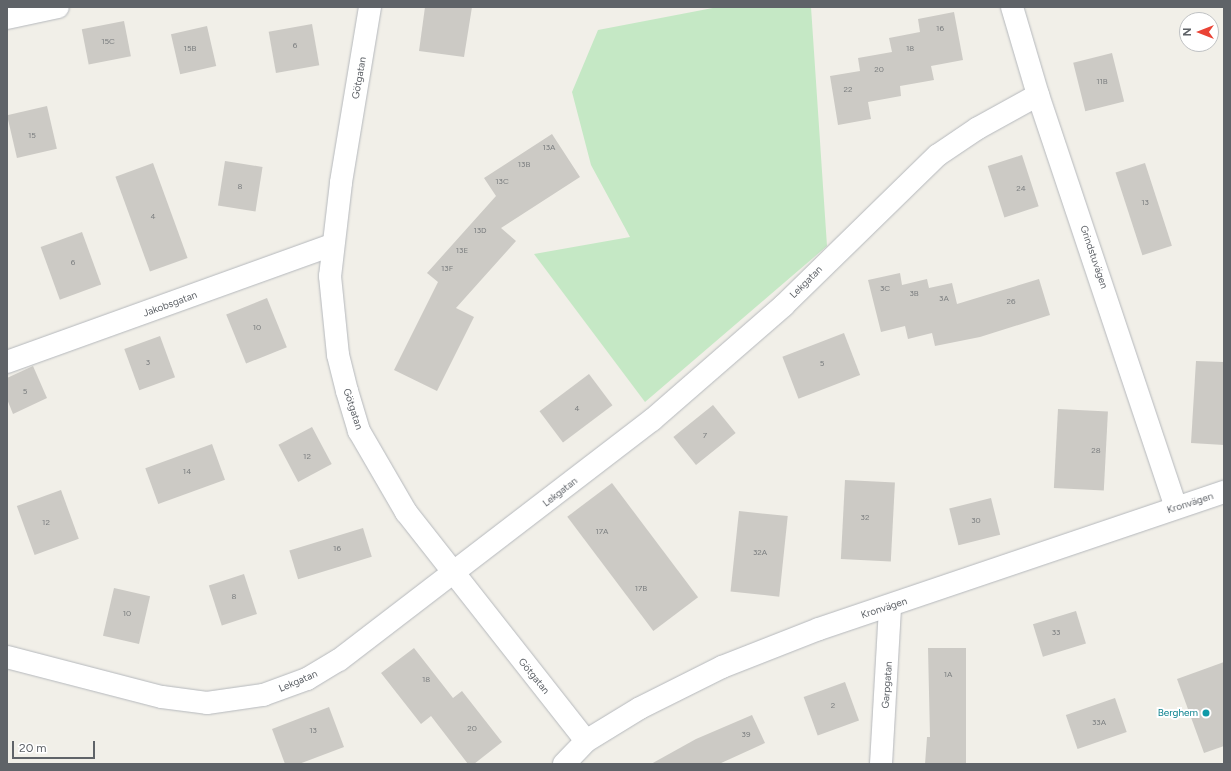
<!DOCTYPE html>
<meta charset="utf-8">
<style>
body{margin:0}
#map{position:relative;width:1231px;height:771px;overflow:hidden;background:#f1efe8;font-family:Figtree,sans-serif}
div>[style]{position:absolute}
.green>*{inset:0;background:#c5e8c5}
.building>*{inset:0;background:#cccac5;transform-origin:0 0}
.roads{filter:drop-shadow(0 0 1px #b5b8bc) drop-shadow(0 0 1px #b5b8bc)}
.minor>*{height:22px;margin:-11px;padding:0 11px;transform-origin:11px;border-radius:11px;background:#fff}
.dots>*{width:11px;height:11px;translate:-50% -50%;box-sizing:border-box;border:2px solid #fff;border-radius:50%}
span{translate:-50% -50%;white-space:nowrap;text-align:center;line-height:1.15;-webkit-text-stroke:4px #fff;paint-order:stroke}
.number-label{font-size:8px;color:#7a7d7f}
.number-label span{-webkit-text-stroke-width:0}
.street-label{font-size:10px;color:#5f6368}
.culture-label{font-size:10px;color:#0d838f}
.right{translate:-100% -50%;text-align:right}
.frame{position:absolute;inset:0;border:8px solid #5f6368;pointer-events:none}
.north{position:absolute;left:1179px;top:12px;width:40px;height:40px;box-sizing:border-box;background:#fff;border:1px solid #bfc1c3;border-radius:50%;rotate:270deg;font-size:11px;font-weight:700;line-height:16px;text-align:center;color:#5f6368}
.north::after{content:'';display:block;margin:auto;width:14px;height:18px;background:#ea4335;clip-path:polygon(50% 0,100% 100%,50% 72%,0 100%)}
.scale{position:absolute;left:12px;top:741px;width:83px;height:18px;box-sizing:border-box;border:2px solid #5f6368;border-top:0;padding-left:5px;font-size:12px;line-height:14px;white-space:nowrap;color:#5f6368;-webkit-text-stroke:3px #fff;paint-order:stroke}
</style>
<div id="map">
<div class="green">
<div style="clip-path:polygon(718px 7px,811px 7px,827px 246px,645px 402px,534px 254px,630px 237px,591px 165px,572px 92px,598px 30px)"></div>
</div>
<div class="building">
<div style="clip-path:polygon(425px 7px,472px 7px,464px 57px,419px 51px)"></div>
<div style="clip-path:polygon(954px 12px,963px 60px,931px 66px,934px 80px,900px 86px,901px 96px,868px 102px,871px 119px,838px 125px,830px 76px,860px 71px,858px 58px,892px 52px,889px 38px,920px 32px,918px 19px)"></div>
<div style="left:124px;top:21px;width:36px;height:43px;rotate:79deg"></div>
<div style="left:312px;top:24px;width:42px;height:44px;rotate:80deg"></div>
<div style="left:207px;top:26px;width:41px;height:37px;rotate:77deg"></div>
<div style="left:1112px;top:53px;width:50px;height:40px;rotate:76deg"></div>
<div style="left:47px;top:106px;width:44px;height:41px;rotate:77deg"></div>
<div style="clip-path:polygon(552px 134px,580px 177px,501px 228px,516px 241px,456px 308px,474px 317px,437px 391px,394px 370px,438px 282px,427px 273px,496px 196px,484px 178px)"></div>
<div style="left:1022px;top:155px;width:54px;height:36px;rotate:72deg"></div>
<div style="left:225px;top:161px;width:38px;height:45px;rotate:9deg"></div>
<div style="left:153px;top:163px;width:101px;height:40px;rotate:70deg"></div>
<div style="left:1145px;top:163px;width:87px;height:31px;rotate:72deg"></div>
<div style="left:82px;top:232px;width:56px;height:44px;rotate:70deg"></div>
<div style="clip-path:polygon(900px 273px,902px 285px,927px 279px,929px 288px,952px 283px,957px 304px,1039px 279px,1050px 315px,980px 337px,935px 346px,932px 333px,908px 339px,905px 326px,881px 332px,868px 280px)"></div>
<div style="left:267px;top:298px;width:53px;height:44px;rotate:68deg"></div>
<div style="left:844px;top:333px;width:45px;height:66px;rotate:69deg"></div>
<div style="left:160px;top:336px;width:44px;height:38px;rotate:70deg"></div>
<div style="clip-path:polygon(1196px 361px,1224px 362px,1224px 445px,1191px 443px)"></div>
<div style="clip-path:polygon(33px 366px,47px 398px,13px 414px,7px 399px,7px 378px)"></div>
<div style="left:589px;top:374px;width:39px;height:62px;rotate:53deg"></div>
<div style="left:713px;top:405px;width:36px;height:51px;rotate:51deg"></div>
<div style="left:1058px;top:409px;width:50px;height:79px;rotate:3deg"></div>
<div style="left:312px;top:427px;width:42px;height:38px;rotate:62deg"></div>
<div style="left:212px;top:444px;width:38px;height:71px;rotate:70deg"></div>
<div style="left:845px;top:480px;width:50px;height:79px;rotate:3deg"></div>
<div style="left:612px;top:483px;width:143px;height:56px;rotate:53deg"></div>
<div style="left:61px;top:490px;width:52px;height:47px;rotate:70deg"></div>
<div style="left:991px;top:498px;width:38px;height:43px;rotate:76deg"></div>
<div style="left:739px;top:511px;width:49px;height:81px;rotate:6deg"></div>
<div style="left:363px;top:528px;width:30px;height:77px;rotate:73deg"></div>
<div style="left:244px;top:574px;width:42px;height:37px;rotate:72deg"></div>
<div style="left:114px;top:588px;width:37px;height:49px;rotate:13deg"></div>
<div style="left:1076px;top:611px;width:34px;height:45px;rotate:73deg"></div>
<div style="clip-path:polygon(414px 648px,453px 698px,462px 691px,502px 742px,474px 764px,468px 764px,431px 716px,421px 724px,381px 673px)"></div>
<div style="clip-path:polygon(928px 648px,966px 648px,966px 764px,925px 764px,927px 737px,930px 737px)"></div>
<div style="clip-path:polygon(1224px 662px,1224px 746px,1204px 753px,1177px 679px)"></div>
<div style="left:845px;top:682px;width:41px;height:44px;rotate:70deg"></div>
<div style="left:1115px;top:698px;width:36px;height:52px;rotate:71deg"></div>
<div style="clip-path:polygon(329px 707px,344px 747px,299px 764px,285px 764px,272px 729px)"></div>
<div style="clip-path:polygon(752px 715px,765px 743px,719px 764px,651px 764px,696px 739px)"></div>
</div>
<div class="roads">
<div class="minor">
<div style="left:370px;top:7px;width:178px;rotate:99.4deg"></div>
<div style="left:341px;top:183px;width:94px;rotate:96.7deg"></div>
<div style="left:330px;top:276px;width:79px;rotate:84.2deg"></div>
<div style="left:338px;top:355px;width:37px;rotate:76deg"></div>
<div style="left:347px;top:391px;width:42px;rotate:73.3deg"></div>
<div style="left:359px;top:431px;width:94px;rotate:59.9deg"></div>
<div style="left:406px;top:512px;width:291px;rotate:51.8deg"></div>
<div style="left:1012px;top:7px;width:92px;rotate:73.5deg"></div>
<div style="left:1038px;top:95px;width:435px;rotate:71.5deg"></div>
<div style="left:7px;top:18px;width:52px;rotate:-12.2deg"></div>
<div style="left:7px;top:362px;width:345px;rotate:-19.8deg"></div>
<div style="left:7px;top:657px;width:160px;rotate:14.5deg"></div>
<div style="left:162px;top:697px;width:45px;rotate:7.6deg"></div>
<div style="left:207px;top:703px;width:57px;rotate:-8.1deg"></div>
<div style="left:263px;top:695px;width:47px;rotate:-20deg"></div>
<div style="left:307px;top:679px;width:37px;rotate:-31deg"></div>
<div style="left:339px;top:660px;width:394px;rotate:-37.5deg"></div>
<div style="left:652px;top:420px;width:174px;rotate:-41deg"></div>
<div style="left:783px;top:306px;width:216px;rotate:-44.3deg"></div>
<div style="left:938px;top:155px;width:48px;rotate:-34deg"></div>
<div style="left:978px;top:128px;width:68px;rotate:-28.8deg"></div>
<div style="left:564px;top:764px;width:32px;rotate:-46deg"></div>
<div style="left:586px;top:741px;width:63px;rotate:-31.4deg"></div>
<div style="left:640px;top:708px;width:92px;rotate:-26.6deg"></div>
<div style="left:722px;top:667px;width:104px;rotate:-21.4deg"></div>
<div style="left:819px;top:629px;width:428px;rotate:-18.7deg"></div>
<div style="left:881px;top:764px;width:158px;rotate:-86.7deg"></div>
</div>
</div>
<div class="dots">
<div style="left:1206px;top:713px;background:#0f9aa8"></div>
</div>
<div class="number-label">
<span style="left:940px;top:29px">16</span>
<span style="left:108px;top:42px">15C</span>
<span style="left:295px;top:46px">6</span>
<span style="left:190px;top:49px">15B</span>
<span style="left:910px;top:49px">18</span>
<span style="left:879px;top:70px">20</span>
<span style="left:1102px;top:82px">11B</span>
<span style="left:848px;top:90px">22</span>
<span style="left:32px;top:136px">15</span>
<span style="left:549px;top:148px">13A</span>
<span style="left:524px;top:165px">13B</span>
<span style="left:502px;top:182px">13C</span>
<span style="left:240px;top:187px">8</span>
<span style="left:1021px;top:189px">24</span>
<span style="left:1145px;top:203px">13</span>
<span style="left:153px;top:217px">4</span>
<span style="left:480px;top:231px">13D</span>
<span style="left:462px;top:251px">13E</span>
<span style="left:73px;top:263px">6</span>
<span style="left:447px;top:269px">13F</span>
<span style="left:885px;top:289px">3C</span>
<span style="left:914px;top:294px">3B</span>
<span style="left:944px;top:299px">3A</span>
<span style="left:1011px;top:302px">26</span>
<span style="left:257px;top:328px">10</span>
<span style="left:148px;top:363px">3</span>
<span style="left:822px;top:364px">5</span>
<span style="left:25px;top:392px">5</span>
<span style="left:577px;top:409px">4</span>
<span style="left:705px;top:436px">7</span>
<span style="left:1096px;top:451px">28</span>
<span style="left:307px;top:457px">12</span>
<span style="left:187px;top:472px">14</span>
<span style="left:865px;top:518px">32</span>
<span style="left:976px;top:521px">30</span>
<span style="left:46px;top:523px">12</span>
<span style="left:602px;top:532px">17A</span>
<span style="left:337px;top:549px">16</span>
<span style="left:760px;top:553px">32A</span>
<span style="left:641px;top:589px">17B</span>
<span style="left:234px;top:597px">8</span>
<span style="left:127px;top:614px">10</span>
<span style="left:1056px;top:633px">33</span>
<span style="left:948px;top:675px">1A</span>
<span style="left:426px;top:680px">18</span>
<span style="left:833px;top:706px">2</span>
<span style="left:1099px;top:723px">33A</span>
<span style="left:472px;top:729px">20</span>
<span style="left:313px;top:731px">13</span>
<span style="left:746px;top:735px">39</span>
</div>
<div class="street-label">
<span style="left:359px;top:78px;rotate:-80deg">Götgatan</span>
<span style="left:1094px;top:257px;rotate:71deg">Grindstuvägen</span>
<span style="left:806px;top:282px;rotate:-45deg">Lekgatan</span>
<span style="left:170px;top:304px;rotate:-20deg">Jakobsgatan</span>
<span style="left:353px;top:409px;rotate:72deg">Götgatan</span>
<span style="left:560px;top:492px;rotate:-38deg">Lekgatan</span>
<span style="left:1190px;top:503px;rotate:-18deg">Kronvägen</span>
<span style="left:884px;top:608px;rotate:-18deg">Kronvägen</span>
<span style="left:534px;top:676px;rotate:51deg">Götgatan</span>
<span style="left:298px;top:681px;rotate:-23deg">Lekgatan</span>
<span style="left:887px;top:685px;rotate:-86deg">Garpgatan</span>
</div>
<div class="culture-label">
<span class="right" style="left:1198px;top:713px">Berghem</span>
</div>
<div class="frame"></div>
<div class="north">N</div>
<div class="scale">20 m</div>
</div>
